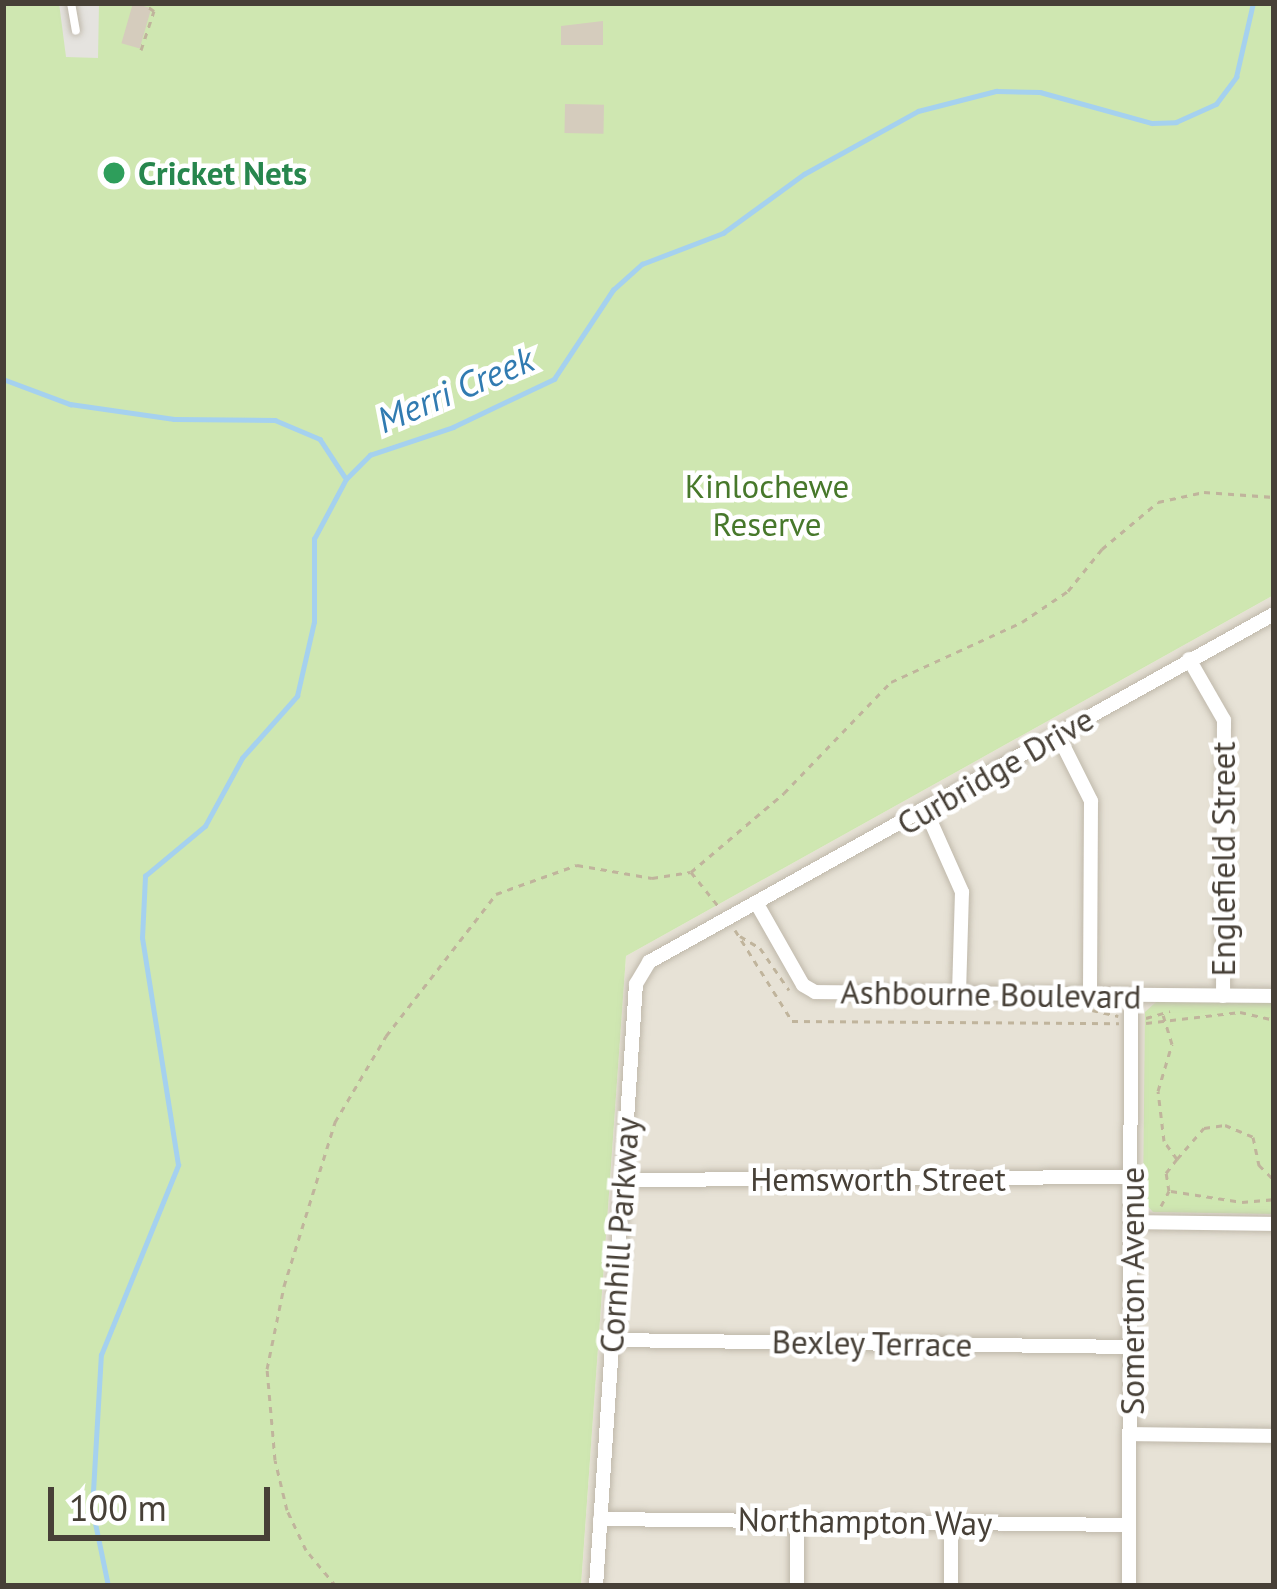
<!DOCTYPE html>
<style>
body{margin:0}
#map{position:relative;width:1277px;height:1589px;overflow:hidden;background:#f4f0e8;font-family:"PT Sans",sans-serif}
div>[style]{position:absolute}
.residential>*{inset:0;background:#e7e2d6}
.green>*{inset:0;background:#cfe7b1}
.parking>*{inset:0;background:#e5e3df}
.stream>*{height:4.5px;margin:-2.25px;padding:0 2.25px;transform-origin:2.25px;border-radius:2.25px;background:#a5d1ef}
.building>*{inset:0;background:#d5ccbd;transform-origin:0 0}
.path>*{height:3px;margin-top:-1.5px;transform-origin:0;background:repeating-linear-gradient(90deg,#c0b49c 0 6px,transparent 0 12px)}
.roads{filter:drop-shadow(0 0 3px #bfb8aa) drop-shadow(0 0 3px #bfb8aa)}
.service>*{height:8px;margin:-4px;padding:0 4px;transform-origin:4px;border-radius:4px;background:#fff}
.minor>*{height:14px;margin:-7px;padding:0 7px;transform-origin:7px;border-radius:7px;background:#fff}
.dots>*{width:33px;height:33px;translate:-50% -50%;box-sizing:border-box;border:6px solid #fff;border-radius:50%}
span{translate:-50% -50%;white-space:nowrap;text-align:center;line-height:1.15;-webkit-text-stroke:9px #fff;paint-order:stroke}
.leisure-label{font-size:33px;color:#27864d;font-weight:700}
.left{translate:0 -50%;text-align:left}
.park-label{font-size:33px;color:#47782b}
.street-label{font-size:33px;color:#474037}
.water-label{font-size:36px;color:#317bb1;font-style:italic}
.frame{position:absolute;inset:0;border:6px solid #474037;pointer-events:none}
.scale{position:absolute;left:48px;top:1487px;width:222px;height:54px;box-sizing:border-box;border:6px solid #474037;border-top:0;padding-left:15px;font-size:36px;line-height:42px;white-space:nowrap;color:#474037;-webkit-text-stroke:9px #fff;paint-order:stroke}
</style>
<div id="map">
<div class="residential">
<div style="clip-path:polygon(1274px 595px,1274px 1586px,581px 1586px,626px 956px)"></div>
</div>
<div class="green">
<div style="clip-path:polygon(3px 3px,1274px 3px,1274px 595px,626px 956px,581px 1586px,3px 1586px)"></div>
<div style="clip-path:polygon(1156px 1002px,1274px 1003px,1274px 1214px,1153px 1212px,1143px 1201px,1145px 1012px)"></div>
</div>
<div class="parking">
<div style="clip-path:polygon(59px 3px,99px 3px,98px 58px,66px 57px)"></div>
</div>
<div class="stream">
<div style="left:3px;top:379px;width:72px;rotate:20.5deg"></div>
<div style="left:70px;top:404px;width:105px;rotate:8.2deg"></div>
<div style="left:174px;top:419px;width:101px;rotate:0.6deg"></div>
<div style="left:275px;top:420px;width:49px;rotate:22.9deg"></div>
<div style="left:320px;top:439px;width:45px;rotate:56.7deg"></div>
<div style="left:108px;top:1586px;width:79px;rotate:-101.7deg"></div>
<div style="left:92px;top:1509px;width:154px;rotate:-86.7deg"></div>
<div style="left:101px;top:1355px;width:205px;rotate:-67.9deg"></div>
<div style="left:178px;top:1165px;width:230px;rotate:-99deg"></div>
<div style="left:142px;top:938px;width:62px;rotate:-87.2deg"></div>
<div style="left:145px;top:876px;width:78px;rotate:-39.8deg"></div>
<div style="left:205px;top:826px;width:77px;rotate:-61.4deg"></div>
<div style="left:242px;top:758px;width:83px;rotate:-48.4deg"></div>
<div style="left:297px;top:696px;width:76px;rotate:-77.1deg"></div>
<div style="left:314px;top:622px;width:83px;rotate:-90deg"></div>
<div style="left:314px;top:539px;width:68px;rotate:-61.9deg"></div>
<div style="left:346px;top:479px;width:34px;rotate:-45deg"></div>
<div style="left:370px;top:455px;width:88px;rotate:-18.6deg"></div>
<div style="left:453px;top:427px;width:112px;rotate:-25.4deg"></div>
<div style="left:554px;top:379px;width:107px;rotate:-56.5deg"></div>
<div style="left:613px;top:290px;width:39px;rotate:-42deg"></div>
<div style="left:642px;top:264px;width:87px;rotate:-20.9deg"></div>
<div style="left:723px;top:233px;width:100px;rotate:-36.1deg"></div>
<div style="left:804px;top:174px;width:130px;rotate:-28.9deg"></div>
<div style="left:918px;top:111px;width:81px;rotate:-14.4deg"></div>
<div style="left:996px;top:91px;width:44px;rotate:1.3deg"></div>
<div style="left:1040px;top:92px;width:116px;rotate:15.5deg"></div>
<div style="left:1152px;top:123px;width:24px;rotate:-2deg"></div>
<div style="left:1176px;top:122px;width:44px;rotate:-24.2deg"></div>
<div style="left:1216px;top:104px;width:34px;rotate:-53deg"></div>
<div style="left:1236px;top:77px;width:76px;rotate:-77.1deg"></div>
</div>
<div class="building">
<div style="left:133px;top:3px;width:19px;height:42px;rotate:16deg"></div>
<div style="clip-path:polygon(603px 21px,603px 45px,561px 45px,561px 26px)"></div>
<div style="left:565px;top:104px;width:39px;height:29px;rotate:1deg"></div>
</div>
<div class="path">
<div style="left:141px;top:50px;width:41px;rotate:-71.6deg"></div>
<div style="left:154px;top:11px;width:14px;rotate:-144deg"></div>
<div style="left:691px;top:872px;width:45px;rotate:51.3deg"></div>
<div style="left:735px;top:930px;width:107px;rotate:57.9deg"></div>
<div style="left:792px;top:1021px;width:327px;rotate:0.4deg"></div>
<div style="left:740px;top:936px;width:23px;rotate:31deg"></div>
<div style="left:760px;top:948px;width:51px;rotate:55.4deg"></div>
<div style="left:1092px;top:1010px;width:27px;rotate:13deg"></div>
<div style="left:1146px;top:1018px;width:25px;rotate:-16deg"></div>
<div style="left:1146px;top:1023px;width:95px;rotate:-6.7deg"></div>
<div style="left:1240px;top:1012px;width:35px;rotate:13deg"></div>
<div style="left:1177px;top:1159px;width:41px;rotate:-48.9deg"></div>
<div style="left:1204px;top:1128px;width:21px;rotate:-8deg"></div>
<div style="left:1225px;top:1125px;width:30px;rotate:23deg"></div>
<div style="left:1253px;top:1137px;width:29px;rotate:78deg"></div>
<div style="left:1259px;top:1165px;width:21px;rotate:45deg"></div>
<div style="left:1171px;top:1191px;width:72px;rotate:8.8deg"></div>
<div style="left:1242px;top:1202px;width:32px;rotate:-5deg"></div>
<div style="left:1161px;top:1206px;width:17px;rotate:-62deg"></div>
<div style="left:1169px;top:1191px;width:18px;rotate:-99deg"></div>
<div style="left:1166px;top:1173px;width:18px;rotate:-52deg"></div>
<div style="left:1177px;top:1159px;width:22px;rotate:-126deg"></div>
<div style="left:1164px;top:1141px;width:50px;rotate:-96.8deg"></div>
<div style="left:1158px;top:1091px;width:49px;rotate:-73.4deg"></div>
<div style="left:1172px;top:1044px;width:30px;rotate:-107deg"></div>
<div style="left:336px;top:1586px;width:47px;rotate:-129.8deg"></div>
<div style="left:306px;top:1550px;width:44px;rotate:-115.4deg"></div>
<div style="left:287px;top:1510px;width:51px;rotate:-103.5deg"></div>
<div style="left:275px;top:1460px;width:91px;rotate:-95deg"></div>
<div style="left:267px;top:1369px;width:85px;rotate:-78.4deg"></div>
<div style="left:284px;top:1286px;width:172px;rotate:-72.7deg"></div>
<div style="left:335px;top:1122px;width:100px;rotate:-59.3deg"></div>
<div style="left:386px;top:1036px;width:180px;rotate:-52.2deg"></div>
<div style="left:496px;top:894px;width:86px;rotate:-19.7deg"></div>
<div style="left:577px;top:865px;width:76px;rotate:9.8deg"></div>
<div style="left:652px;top:878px;width:39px;rotate:-9deg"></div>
<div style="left:691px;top:872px;width:122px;rotate:-40.3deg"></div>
<div style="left:784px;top:793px;width:154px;rotate:-46.1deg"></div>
<div style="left:891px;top:682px;width:144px;rotate:-24.6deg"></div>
<div style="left:1022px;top:622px;width:55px;rotate:-34deg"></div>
<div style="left:1068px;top:591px;width:54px;rotate:-51deg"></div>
<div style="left:1102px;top:549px;width:73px;rotate:-40deg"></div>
<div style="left:1158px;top:502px;width:47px;rotate:-12.3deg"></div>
<div style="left:1204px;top:492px;width:70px;rotate:4.1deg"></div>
</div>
<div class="roads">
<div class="service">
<div style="left:71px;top:3px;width:28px;rotate:80deg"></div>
</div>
<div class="minor">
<div style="left:1189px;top:659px;width:70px;rotate:60.2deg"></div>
<div style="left:1224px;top:720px;width:276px;rotate:90.2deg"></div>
<div style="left:1058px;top:735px;width:74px;rotate:63.4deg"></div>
<div style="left:1091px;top:801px;width:194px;rotate:90.3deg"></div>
<div style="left:926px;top:811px;width:89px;rotate:66deg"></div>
<div style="left:962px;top:892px;width:104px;rotate:91.7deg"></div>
<div style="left:757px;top:904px;width:93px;rotate:60.4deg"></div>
<div style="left:803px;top:985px;width:14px;rotate:30deg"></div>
<div style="left:815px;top:992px;width:459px;rotate:0.5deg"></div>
<div style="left:623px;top:1180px;width:510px;rotate:-0.34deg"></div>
<div style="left:1133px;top:1222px;width:141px;rotate:0.8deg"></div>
<div style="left:612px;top:1340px;width:519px;rotate:0.77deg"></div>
<div style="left:1131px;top:1434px;width:143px;rotate:0.8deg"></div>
<div style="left:600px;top:1519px;width:529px;rotate:0.65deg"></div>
<div style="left:596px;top:1586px;width:603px;rotate:-86.2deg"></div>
<div style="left:636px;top:984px;width:26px;rotate:-59deg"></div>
<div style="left:649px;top:962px;width:715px;rotate:-29.11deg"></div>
<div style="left:797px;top:1586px;width:65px;rotate:-90deg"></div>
<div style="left:951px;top:1586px;width:63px;rotate:-90deg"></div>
<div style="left:1129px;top:1586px;width:591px;rotate:-89.81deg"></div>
</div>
</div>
<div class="dots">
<div style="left:114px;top:173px;background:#2e9e5b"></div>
</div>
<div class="leisure-label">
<span class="left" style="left:138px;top:173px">Cricket Nets</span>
</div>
<div class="park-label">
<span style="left:767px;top:505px">Kinlochewe<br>Reserve</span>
</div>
<div class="street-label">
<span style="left:995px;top:771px;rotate:-30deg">Curbridge Drive</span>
<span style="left:1223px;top:859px;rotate:-90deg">Englefield Street</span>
<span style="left:991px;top:994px;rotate:1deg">Ashbourne Boulevard</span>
<span style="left:878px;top:1179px">Hemsworth Street</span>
<span style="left:619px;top:1235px;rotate:-86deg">Cornhill Parkway</span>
<span style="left:1132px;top:1291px;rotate:-90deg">Somerton Avenue</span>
<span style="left:872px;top:1343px;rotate:1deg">Bexley Terrace</span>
<span style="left:865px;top:1521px;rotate:1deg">Northampton Way</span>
</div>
<div class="water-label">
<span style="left:455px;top:389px;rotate:-23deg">Merri Creek</span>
</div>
<div class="frame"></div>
<div class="scale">100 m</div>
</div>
